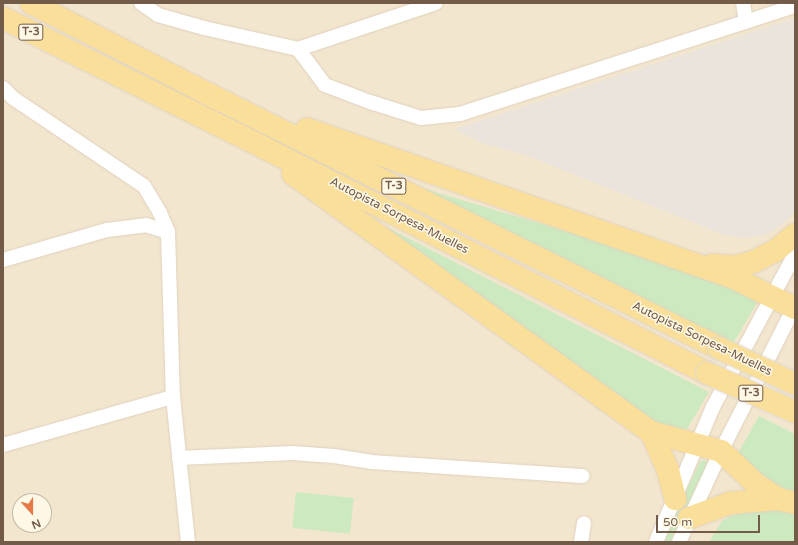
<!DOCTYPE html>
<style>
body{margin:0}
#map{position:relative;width:798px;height:545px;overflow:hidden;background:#fcf4e1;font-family:"Varela Round",sans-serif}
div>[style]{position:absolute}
.residential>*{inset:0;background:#f3e6cf}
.industrial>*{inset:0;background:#eae4dc}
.green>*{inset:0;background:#cde9c0;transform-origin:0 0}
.roads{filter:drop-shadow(0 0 1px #e0d1bd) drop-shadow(0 0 1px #e0d1bd)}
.minor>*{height:14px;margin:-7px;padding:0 7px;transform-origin:7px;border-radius:7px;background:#fff}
.primary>*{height:22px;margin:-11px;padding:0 11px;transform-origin:11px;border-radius:11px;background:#fadf9a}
.bridges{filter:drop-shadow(0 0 1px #ddd8d3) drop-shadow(0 0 1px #ddd8d3)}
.primary-bridge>*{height:22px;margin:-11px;padding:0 11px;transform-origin:11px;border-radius:11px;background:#fadf9a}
span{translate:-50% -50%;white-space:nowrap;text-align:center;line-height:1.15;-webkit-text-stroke:3px #fff8e7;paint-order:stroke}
.shield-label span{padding:1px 3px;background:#fff8e7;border:1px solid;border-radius:3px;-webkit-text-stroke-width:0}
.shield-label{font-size:11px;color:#725b48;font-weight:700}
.street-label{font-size:12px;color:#725b48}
.frame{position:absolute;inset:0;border:4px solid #725b48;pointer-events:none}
.north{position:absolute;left:12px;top:493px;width:40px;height:40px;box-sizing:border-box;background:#fff8e7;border:1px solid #c7b9a7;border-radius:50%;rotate:159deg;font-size:11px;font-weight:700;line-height:16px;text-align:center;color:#725b48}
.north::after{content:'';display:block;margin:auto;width:14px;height:18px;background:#e57947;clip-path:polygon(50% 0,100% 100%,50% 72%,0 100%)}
.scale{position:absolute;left:656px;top:515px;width:104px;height:18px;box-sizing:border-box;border:2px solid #725b48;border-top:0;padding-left:5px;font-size:12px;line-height:14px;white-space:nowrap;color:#725b48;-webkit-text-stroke:3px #fff8e7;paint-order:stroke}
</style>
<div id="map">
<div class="residential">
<div style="clip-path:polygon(evenodd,3px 3px,795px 3px,795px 542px,3px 542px,3px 3px,20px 501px,44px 501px,44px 525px,20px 525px,20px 501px)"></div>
</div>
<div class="industrial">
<div style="clip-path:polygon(795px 18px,795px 211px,784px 223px,765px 235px,746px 238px,724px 235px,531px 157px,479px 142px,455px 129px)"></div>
</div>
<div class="green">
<div style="clip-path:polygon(375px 174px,692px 269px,750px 296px,757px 303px,734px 342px)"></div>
<div style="clip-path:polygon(357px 212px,709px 392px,687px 429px,672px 434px)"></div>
<div style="clip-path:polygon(759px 416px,795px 434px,795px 494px,781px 491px,737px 455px)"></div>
<div style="clip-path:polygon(704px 460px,707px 462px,707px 466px,670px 542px,661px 542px,700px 462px)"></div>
<div style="left:296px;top:492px;width:58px;height:36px;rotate:6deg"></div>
<div style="clip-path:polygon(763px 508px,795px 512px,795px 542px,709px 542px,722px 521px,731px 516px)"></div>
</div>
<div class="roads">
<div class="minor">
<div style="left:141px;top:3px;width:21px;rotate:35deg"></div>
<div style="left:158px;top:15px;width:48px;rotate:15.8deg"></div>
<div style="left:204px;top:28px;width:96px;rotate:12.6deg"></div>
<div style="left:298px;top:49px;width:45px;rotate:53.1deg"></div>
<div style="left:325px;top:85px;width:48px;rotate:20.7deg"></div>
<div style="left:370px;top:102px;width:53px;rotate:17.4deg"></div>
<div style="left:421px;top:118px;width:39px;rotate:-6deg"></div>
<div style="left:460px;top:114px;width:352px;rotate:-17.9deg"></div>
<div style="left:743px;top:3px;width:19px;rotate:81deg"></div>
<div style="left:298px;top:49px;width:145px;rotate:-18.4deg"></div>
<div style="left:3px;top:88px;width:14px;rotate:45deg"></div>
<div style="left:13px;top:98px;width:158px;rotate:33.9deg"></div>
<div style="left:144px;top:186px;width:31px;rotate:59deg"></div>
<div style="left:160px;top:213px;width:21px;rotate:67deg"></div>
<div style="left:168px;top:232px;width:165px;rotate:88.3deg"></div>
<div style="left:173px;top:397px;width:146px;rotate:84.1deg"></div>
<div style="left:3px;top:260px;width:108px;rotate:-16.1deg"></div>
<div style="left:107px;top:230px;width:39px;rotate:-7deg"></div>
<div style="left:146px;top:225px;width:23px;rotate:18deg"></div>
<div style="left:3px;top:445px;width:177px;rotate:-15.8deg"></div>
<div style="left:179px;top:458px;width:113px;rotate:-2.5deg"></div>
<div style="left:292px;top:453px;width:42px;rotate:4.1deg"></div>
<div style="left:334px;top:456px;width:37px;rotate:9deg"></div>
<div style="left:371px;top:462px;width:212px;rotate:3.8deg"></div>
<div style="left:581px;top:542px;width:19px;rotate:-81deg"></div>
<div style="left:656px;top:542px;width:147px;rotate:-67.1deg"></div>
<div style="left:713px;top:407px;width:174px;rotate:-61.8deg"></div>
<div style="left:679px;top:542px;width:100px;rotate:-65.2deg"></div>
<div style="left:721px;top:451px;width:163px;rotate:-63deg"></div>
</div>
<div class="primary">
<div style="left:31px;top:3px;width:197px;rotate:27.2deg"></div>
<div style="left:206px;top:93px;width:573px;rotate:26.43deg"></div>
<div style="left:3px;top:18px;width:259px;rotate:26.4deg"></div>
<div style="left:235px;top:133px;width:530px;rotate:26.95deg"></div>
<div style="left:307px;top:129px;width:452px;rotate:19.2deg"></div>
<div style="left:734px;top:278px;width:68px;rotate:26.2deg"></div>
<div style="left:293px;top:174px;width:441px;rotate:35.8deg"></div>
<div style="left:651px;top:432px;width:73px;rotate:15.2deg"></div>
<div style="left:721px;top:451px;width:48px;rotate:43.3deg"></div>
<div style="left:756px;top:484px;width:27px;rotate:34deg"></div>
<div style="left:778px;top:499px;width:17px;rotate:13deg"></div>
<div style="left:712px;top:265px;width:21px;rotate:5deg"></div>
<div style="left:733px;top:267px;width:21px;rotate:-14deg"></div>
<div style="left:753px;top:262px;width:25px;rotate:-27deg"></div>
<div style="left:775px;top:251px;width:26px;rotate:-39deg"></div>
<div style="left:651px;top:432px;width:42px;rotate:65.9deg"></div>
<div style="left:668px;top:470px;width:30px;rotate:76deg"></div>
<div style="left:689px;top:518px;width:44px;rotate:-20.1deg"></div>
<div style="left:730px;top:503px;width:48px;rotate:-4.8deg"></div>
</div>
</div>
<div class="bridges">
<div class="primary-bridge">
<div style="left:719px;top:348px;width:84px;rotate:25.3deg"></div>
<div style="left:707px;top:373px;width:96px;rotate:23.9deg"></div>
</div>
</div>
<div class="shield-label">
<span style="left:31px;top:32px">T-3</span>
<span style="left:394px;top:186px">T-3</span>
<span style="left:751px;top:393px">T-3</span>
</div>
<div class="street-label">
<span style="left:399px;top:216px;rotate:27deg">Autopista Sorpesa-Muelles</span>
<span style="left:702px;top:339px;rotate:26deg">Autopista Sorpesa-Muelles</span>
</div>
<div class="frame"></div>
<div class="north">N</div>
<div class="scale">50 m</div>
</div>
